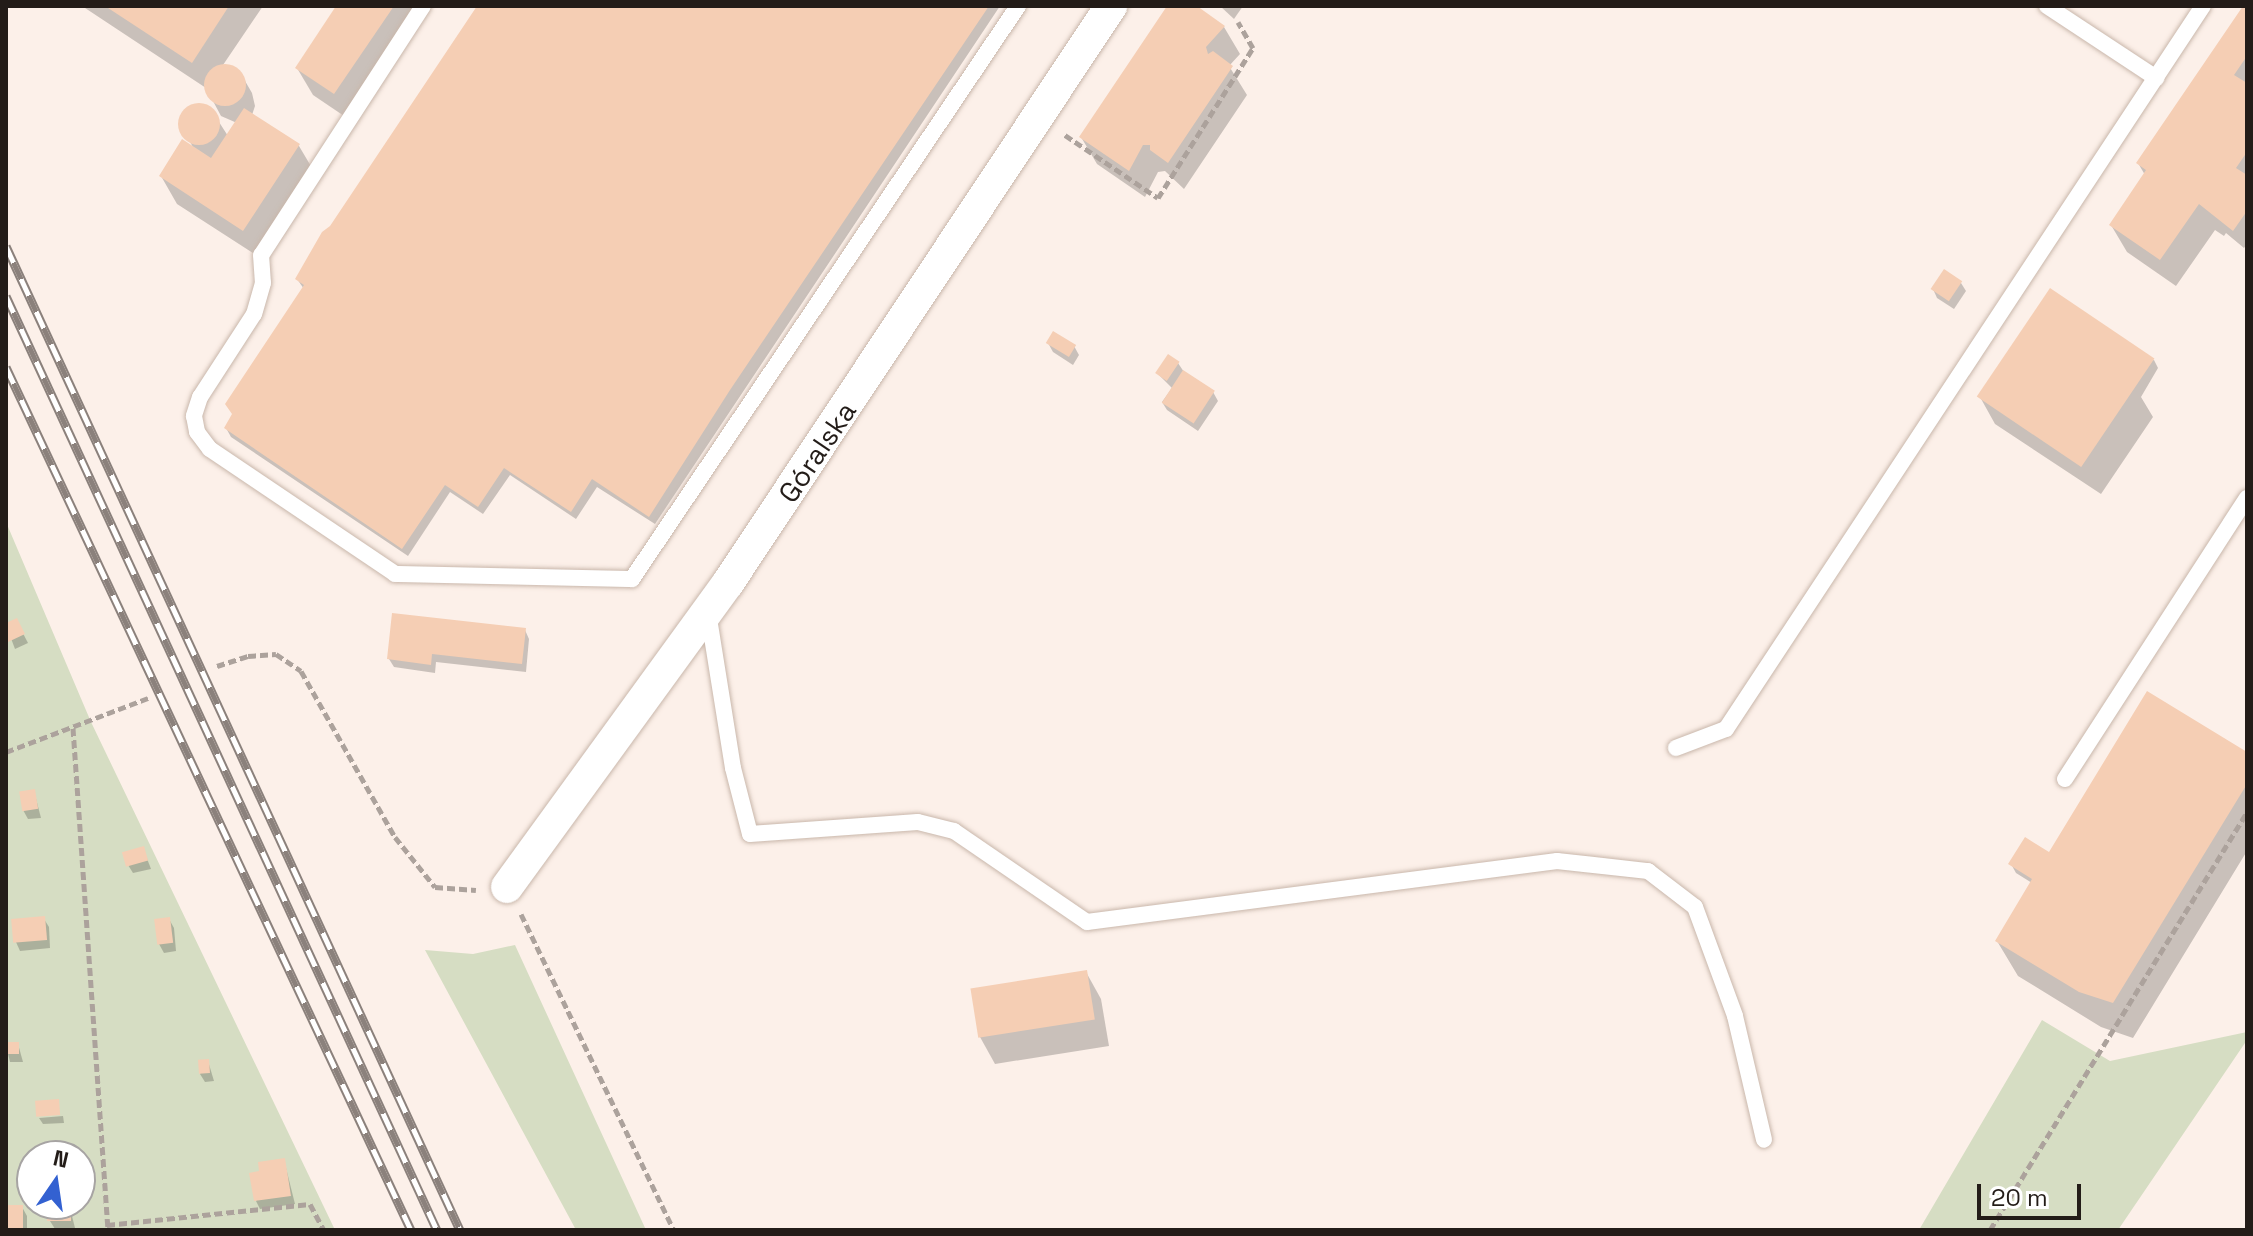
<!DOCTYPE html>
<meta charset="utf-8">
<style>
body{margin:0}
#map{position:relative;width:2253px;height:1236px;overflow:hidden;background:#fcf0e9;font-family:"Space Grotesk",sans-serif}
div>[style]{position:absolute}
.green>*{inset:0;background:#d6ddc3}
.shadow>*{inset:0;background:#0003}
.building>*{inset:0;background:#f5ceb4;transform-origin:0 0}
.round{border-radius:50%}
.path>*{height:5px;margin-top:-2.5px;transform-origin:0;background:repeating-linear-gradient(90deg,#aca29c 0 8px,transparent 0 12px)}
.roads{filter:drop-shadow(0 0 2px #c9b7ab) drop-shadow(0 0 2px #c9b7ab)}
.lane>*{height:16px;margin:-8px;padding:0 8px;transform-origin:8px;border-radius:8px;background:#fff}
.street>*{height:32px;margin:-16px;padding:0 16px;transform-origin:16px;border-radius:16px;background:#fff}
.rail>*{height:9px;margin-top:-4.5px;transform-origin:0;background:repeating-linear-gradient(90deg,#fff 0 18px,#8b817c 0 36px);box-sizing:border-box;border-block:2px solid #8b817c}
span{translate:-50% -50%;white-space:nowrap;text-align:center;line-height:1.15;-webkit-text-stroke:6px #fff;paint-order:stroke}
.street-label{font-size:28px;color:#231c18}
.frame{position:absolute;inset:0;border:8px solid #231c18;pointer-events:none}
.north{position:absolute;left:16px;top:1140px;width:80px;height:80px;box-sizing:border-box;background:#fff;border:2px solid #a7a4a3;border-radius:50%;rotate:13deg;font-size:22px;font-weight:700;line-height:32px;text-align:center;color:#231c18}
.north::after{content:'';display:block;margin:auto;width:28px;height:36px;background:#3361d1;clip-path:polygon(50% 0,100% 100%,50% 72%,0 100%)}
.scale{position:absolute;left:1977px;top:1184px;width:104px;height:36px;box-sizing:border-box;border:4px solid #231c18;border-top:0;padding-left:10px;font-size:24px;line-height:28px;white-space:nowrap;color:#231c18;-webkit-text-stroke:6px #fff;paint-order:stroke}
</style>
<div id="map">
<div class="green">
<div style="clip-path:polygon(evenodd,6px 522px,91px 722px,335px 1230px,6px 1230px,6px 522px,32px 1156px,80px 1156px,80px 1204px,32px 1204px,32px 1156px)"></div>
<div style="clip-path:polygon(515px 945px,646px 1230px,576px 1230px,425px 950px,473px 954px)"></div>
<div style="clip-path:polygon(2042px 1020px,2110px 1061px,2247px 1032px,2247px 1040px,2118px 1230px,1919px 1230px)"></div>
</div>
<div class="shadow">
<div style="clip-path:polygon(82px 6px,263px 6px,223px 65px,241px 74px,252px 93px,255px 106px,252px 115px,299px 146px,315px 173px,259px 257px,177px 204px,161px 176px,194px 149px,180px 124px,183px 113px,199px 104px,210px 108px,228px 136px,237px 123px,221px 116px,206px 88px)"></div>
<div style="clip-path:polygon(339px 6px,428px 6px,350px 120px,313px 95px,297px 68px)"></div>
<div style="clip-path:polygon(480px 6px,1000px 6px,655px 524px,597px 487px,576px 519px,510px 475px,483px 514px,450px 492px,408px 556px,231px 437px,226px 428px,304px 289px,297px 279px)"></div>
<div style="clip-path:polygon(1169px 6px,1194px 6px,1224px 27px,1240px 54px,1229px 66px,1247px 95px,1184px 189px,1165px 171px,1158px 172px,1145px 197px,1097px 164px,1081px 137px)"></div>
<div style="clip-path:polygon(1220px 6px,1243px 6px,1234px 19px)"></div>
<div style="clip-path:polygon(2246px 6px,2247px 244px,2244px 248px,2226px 233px,2224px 236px,2215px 230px,2176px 286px,2127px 252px,2111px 225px,2145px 175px,2138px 163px)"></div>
<div style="clip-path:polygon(1945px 272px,1961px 283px,1966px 291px,1954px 309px,1937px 298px,1933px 289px)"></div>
<div style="clip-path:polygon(1048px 343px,1074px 346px,1079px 355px,1073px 365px,1053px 352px)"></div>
<div style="clip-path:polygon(2154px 360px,2158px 368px,2141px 397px,2153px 417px,2101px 494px,1995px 424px,1980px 397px)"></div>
<div style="clip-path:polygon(1178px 363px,1184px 372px,1213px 392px,1218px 401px,1198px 431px,1167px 410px,1162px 402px,1172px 388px,1158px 374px)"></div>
<div style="clip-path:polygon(16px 620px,28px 643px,15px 649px,6px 625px)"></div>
<div style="clip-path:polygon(525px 630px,529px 639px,526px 672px,436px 662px,435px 673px,394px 667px,389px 659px)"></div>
<div style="clip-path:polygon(2247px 754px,2247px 851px,2133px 1038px,2101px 1027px,2018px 976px,1997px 941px,2032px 883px,2016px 873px,2011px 864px,2050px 855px)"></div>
<div style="clip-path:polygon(34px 791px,41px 818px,28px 819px,23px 810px)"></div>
<div style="clip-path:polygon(143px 848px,151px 869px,133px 873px,128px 865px)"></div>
<div style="clip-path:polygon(44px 919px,49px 927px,50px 948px,20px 951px,16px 942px)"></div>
<div style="clip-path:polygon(169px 919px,174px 928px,176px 951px,164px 953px,159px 944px)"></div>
<div style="clip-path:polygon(1086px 972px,1101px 999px,1109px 1046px,995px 1064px,980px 1037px)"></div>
<div style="clip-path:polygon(18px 1044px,23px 1062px,10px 1062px,6px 1045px)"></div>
<div style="clip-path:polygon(208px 1061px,214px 1081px,205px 1082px,200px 1074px)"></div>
<div style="clip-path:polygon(63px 1116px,64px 1123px,43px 1124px,39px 1118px)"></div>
<div style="clip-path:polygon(284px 1160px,295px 1204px,260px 1209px,256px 1201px)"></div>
<div style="clip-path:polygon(69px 1204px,75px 1228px,55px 1229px,50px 1221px)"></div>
<div style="clip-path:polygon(22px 1207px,27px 1216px,27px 1230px,7px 1230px)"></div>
</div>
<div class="building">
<div style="clip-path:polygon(105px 6px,229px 6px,192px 63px)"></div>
<div style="clip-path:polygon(336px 6px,394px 6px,334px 94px,295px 68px)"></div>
<div style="clip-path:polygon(477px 6px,989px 6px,730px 390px,649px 517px,592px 479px,571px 512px,504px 468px,478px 507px,445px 485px,402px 549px,224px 428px,232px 414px,225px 404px,304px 285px,295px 279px,322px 232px,330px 226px)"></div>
<div style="clip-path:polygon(1167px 6px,1197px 6px,1225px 26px,1206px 47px,1208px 54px,1213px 51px,1233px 66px,1168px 163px,1150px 150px,1150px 145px,1143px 145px,1129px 171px,1079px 137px)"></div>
<div style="clip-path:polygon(2243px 6px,2247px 6px,2247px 56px,2234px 75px,2247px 83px,2247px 152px,2236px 168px,2247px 175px,2247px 211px,2233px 231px,2199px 204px,2160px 260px,2109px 225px,2146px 170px,2136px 163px)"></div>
<div class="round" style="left:204px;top:64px;width:42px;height:42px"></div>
<div class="round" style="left:178px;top:103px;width:42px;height:42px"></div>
<div style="clip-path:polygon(244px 108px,300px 144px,243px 231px,159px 176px,182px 139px,211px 158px)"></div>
<div style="left:1944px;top:269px;width:22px;height:24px;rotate:34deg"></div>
<div style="left:2050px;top:288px;width:126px;height:131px;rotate:34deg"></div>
<div style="left:1053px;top:331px;width:27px;height:14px;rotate:31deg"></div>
<div style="left:1168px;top:354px;width:14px;height:23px;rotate:34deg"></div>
<div style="left:1183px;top:370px;width:38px;height:39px;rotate:33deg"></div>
<div style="clip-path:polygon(392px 613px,526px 628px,522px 664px,432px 654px,431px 665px,387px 659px)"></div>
<div style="clip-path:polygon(17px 618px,25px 634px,8px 642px,6px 623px)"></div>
<div style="clip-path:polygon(2147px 691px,2247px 752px,2247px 784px,2113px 1003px,2079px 992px,1995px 941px,2032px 879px,2008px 864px,2025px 837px,2049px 852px)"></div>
<div style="left:35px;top:789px;width:20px;height:16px;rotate:81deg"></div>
<div style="left:144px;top:846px;width:15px;height:23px;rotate:74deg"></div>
<div style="left:45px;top:916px;width:24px;height:34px;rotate:85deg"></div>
<div style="left:170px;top:917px;width:26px;height:16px;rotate:83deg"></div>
<div style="left:1087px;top:970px;width:50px;height:118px;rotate:81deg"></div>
<div style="left:19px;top:1042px;width:12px;height:13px;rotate:90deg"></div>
<div style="left:209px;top:1059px;width:14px;height:11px;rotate:86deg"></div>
<div style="left:59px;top:1099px;width:16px;height:24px;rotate:86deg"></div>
<div style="clip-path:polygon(285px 1158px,291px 1196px,254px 1201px,249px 1173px,259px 1171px,258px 1162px)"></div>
<div style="left:47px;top:1204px;width:24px;height:17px"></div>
<div style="left:6px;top:1205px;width:17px;height:25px"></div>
</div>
<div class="path">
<div style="left:1065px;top:135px;width:112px;rotate:34.1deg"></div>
<div style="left:1158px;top:198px;width:178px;rotate:-57.7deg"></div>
<div style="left:1253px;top:48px;width:30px;rotate:-120deg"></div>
<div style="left:217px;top:666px;width:33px;rotate:-18deg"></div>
<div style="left:248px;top:656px;width:28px;rotate:-4deg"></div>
<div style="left:276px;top:654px;width:30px;rotate:34deg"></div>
<div style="left:301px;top:671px;width:191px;rotate:60.5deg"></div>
<div style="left:395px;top:837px;width:64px;rotate:51.3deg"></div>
<div style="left:435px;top:887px;width:41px;rotate:4.2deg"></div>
<div style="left:73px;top:728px;width:503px;rotate:86.01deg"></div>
<div style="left:6px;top:752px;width:152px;rotate:-20.8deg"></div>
<div style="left:521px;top:914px;width:351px;rotate:64.2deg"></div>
<div style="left:107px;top:1225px;width:204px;rotate:-5.9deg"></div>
<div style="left:310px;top:1204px;width:30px;rotate:62deg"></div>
<div style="left:1990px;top:1230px;width:490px;rotate:-58.4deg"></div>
</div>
<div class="roads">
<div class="lane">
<div style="left:423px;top:6px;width:297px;rotate:123deg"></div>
<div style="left:261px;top:255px;width:28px;rotate:86deg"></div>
<div style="left:263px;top:283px;width:32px;rotate:106deg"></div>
<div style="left:254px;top:314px;width:99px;rotate:123deg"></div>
<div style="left:200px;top:397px;width:20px;rotate:108deg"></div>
<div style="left:194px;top:416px;width:16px;rotate:79deg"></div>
<div style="left:197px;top:432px;width:21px;rotate:53deg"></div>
<div style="left:210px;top:449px;width:223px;rotate:34deg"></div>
<div style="left:395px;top:574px;width:237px;rotate:1.2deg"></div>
<div style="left:632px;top:579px;width:691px;rotate:-56.03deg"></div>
<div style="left:2047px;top:6px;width:131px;rotate:33.4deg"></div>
<div style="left:708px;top:612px;width:158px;rotate:80.9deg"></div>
<div style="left:733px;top:768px;width:68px;rotate:75.6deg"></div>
<div style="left:750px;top:834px;width:168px;rotate:-4.1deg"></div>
<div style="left:918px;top:822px;width:37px;rotate:14deg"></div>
<div style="left:954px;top:831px;width:161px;rotate:34.4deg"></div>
<div style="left:1087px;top:922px;width:474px;rotate:-7.4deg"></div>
<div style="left:1557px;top:861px;width:92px;rotate:6.3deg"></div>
<div style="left:1648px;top:871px;width:59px;rotate:37.5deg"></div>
<div style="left:1695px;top:907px;width:116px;rotate:69.8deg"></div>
<div style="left:1735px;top:1016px;width:127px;rotate:76.8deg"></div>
<div style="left:1676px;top:748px;width:53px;rotate:-20.8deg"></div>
<div style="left:1726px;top:729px;width:866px;rotate:-56.59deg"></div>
<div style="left:2065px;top:779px;width:335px;rotate:-57.1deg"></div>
</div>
<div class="street">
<div style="left:507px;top:887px;width:376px;rotate:-54deg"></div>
<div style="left:728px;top:583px;width:693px;rotate:-56.42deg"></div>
</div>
</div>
<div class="rail">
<div style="left:6px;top:246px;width:1084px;rotate:65.23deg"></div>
<div style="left:6px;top:296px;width:1029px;rotate:65.23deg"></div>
<div style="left:6px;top:367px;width:953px;rotate:64.86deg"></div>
</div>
<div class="street-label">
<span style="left:817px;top:452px;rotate:-56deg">Góralska</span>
</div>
<div class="frame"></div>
<div class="north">N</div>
<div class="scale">20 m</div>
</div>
